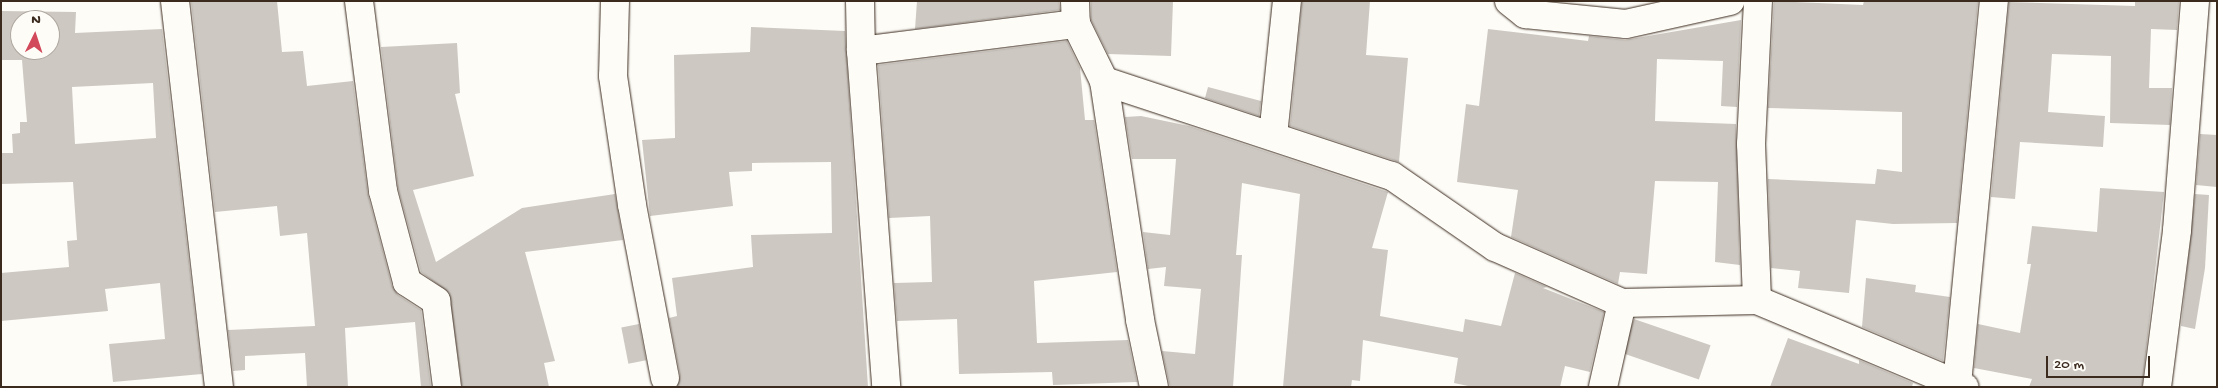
<!DOCTYPE html>
<style>
body{margin:0}
#map{position:relative;width:2218px;height:388px;overflow:hidden;background:#fdfcf7;font-family:"Gochi Hand",sans-serif}
div>[style]{position:absolute}
.building>*{inset:0;background:#cdc8c2;transform-origin:0 0}
.roads{filter:drop-shadow(0 0 1px #3b2a1e) drop-shadow(0 0 1px #3b2a1e)}
.minor>*{height:28px;margin:-14px;padding:0 14px;transform-origin:14px;border-radius:14px;background:#fdfcf7}
span{translate:-50% -50%;white-space:nowrap;text-align:center;line-height:1.15;-webkit-text-stroke:4px #fdfcf7;paint-order:stroke}
.frame{position:absolute;inset:0;border:2px solid #3b2a1e;pointer-events:none}
.north{position:absolute;left:10px;top:10px;width:50px;height:50px;box-sizing:border-box;background:#fdfcf7;border:1px solid #afa8a0;border-radius:50%;rotate:4deg;font-size:14px;font-weight:700;line-height:20px;text-align:center;color:#3b2a1e}
.north::after{content:'';display:block;margin:auto;width:18px;height:22px;background:#d1495b;clip-path:polygon(50% 0,100% 100%,50% 72%,0 100%)}
.scale{position:absolute;left:2046px;top:356px;width:104px;height:22px;box-sizing:border-box;border:2px solid #3b2a1e;border-top:0;padding-left:6px;font-size:15px;line-height:18px;white-space:nowrap;color:#3b2a1e;-webkit-text-stroke:4px #fdfcf7;paint-order:stroke}
</style>
<div id="map">
<div class="building">
<div style="clip-path:polygon(191px 1px,277px 1px,282px 52px,303px 51px,307px 86px,353px 81px,368px 195px,392px 286px,398px 295px,421px 310px,431px 387px,421px 387px,415px 322px,345px 328px,348px 387px,307px 387px,305px 353px,245px 356px,245px 370px,233px 371px,228px 330px,315px 326px,307px 233px,280px 236px,277px 206px,215px 212px)"></div>
<div style="clip-path:polygon(917px 1px,1059px 1px,1060px 10px,915px 29px)"></div>
<div style="clip-path:polygon(1091px 1px,1173px 1px,1171px 56px,1108px 54px,1091px 20px)"></div>
<div style="clip-path:polygon(1302px 1px,1370px 1px,1366px 55px,1408px 58px,1399px 162px,1290px 126px)"></div>
<div style="clip-path:polygon(1774px 1px,1863px 5px,1864px 1px,1978px 1px,1957px 223px,1893px 224px,1856px 220px,1849px 293px,1798px 288px,1800px 271px,1771px 268px,1768px 179px,1875px 184px,1877px 169px,1902px 172px,1902px 112px,1768px 108px)"></div>
<div style="clip-path:polygon(2135px 1px,2179px 1px,2177px 30px,2151px 29px,2149px 88px,2172px 88px,2170px 125px,2110px 123px,2111px 56px,2052px 54px,2048px 112px,2105px 116px,2103px 147px,2020px 142px,2015px 199px,1991px 197px,2009px 2px,2135px 6px)"></div>
<div style="clip-path:polygon(evenodd,1px 11px,76px 12px,75px 33px,162px 29px,202px 374px,113px 382px,109px 344px,165px 339px,160px 283px,105px 289px,108px 311px,1px 321px,1px 273px,69px 267px,67px 241px,77px 240px,73px 182px,1px 184px,1px 153px,13px 153px,12px 134px,20px 133px,20px 122px,27px 122px,22px 60px,1px 60px,1px 11px,20px 20px,50px 20px,50px 50px,20px 50px,20px 20px,1px 11px,153px 83px,156px 138px,75px 144px,72px 87px,153px 83px)"></div>
<div style="clip-path:polygon(1741px 20px,1737px 107px,1721px 106px,1723px 61px,1657px 59px,1655px 121px,1736px 124px,1740px 265px,1715px 262px,1718px 182px,1655px 181px,1647px 274px,1620px 272px,1618px 284px,1511px 237px,1518px 190px,1457px 182px,1466px 104px,1479px 106px,1488px 29px,1588px 41px,1589px 36px,1625px 40px)"></div>
<div style="clip-path:polygon(751px 27px,845px 31px,868px 387px,677px 387px,680px 375px,669px 318px,677px 316px,672px 278px,753px 267px,751px 235px,832px 233px,831px 162px,752px 163px,752px 171px,729px 172px,733px 206px,650px 216px,642px 140px,675px 138px,674px 55px,750px 52px)"></div>
<div style="clip-path:polygon(1067px 41px,1080px 68px,1085px 120px,1094px 120px,1117px 272px,1034px 281px,1037px 343px,1128px 340px,1137px 382px,1053px 385px,1052px 372px,959px 374px,957px 319px,897px 321px,894px 283px,932px 282px,930px 216px,889px 218px,878px 65px)"></div>
<div style="clip-path:polygon(457px 43px,460px 93px,455px 94px,474px 176px,413px 190px,436px 262px,522px 208px,615px 194px,623px 240px,525px 252px,555px 361px,544px 363px,549px 387px,462px 387px,449px 293px,421px 272px,398px 188px,381px 47px)"></div>
<div style="clip-path:polygon(1208px 87px,1261px 101px,1259px 116px,1205px 98px)"></div>
<div style="clip-path:polygon(1141px 116px,1189px 126px,1388px 192px,1372px 248px,1388px 250px,1380px 316px,1463px 332px,1465px 319px,1501px 326px,1515px 273px,1547px 287px,1543px 288px,1604px 312px,1590px 372px,1565px 366px,1560px 387px,1473px 387px,1454px 383px,1458px 358px,1363px 340px,1360px 381px,1352px 380px,1351px 387px,1283px 387px,1300px 194px,1242px 183px,1236px 255px,1242px 255px,1233px 387px,1170px 387px,1162px 351px,1195px 354px,1201px 289px,1164px 286px,1166px 267px,1148px 269px,1143px 232px,1170px 235px,1176px 159px,1132px 159px,1125px 117px)"></div>
<div style="clip-path:polygon(2200px 134px,2217px 135px,2217px 187px,2196px 185px)"></div>
<div style="clip-path:polygon(2100px 188px,2164px 192px,2142px 387px,2029px 387px,2032px 379px,1974px 368px,1978px 324px,2020px 333px,2031px 264px,2027px 264px,2032px 226px,2097px 232px)"></div>
<div style="clip-path:polygon(2195px 194px,2209px 195px,2205px 268px,2195px 329px,2181px 326px)"></div>
<div style="clip-path:polygon(1866px 278px,1916px 285px,1915px 292px,1950px 297px,1943px 361px,1862px 327px)"></div>
<div style="left:1634px;top:319px;width:81px;height:36px;rotate:19deg"></div>
<div style="left:639px;top:324px;width:37px;height:18px;rotate:79deg"></div>
<div style="clip-path:polygon(1788px 338px,1859px 364px,1859px 360px,1913px 383px,1912px 387px,1770px 387px)"></div>
</div>
<div class="roads">
<div class="minor">
<div style="left:175px;top:1px;width:388px;rotate:83.5deg"></div>
<div style="left:359px;top:1px;width:192px;rotate:82.8deg"></div>
<div style="left:383px;top:191px;width:94px;rotate:75.2deg"></div>
<div style="left:407px;top:282px;width:35px;rotate:33deg"></div>
<div style="left:436px;top:301px;width:87px;rotate:82.7deg"></div>
<div style="left:615px;top:1px;width:75px;rotate:91.5deg"></div>
<div style="left:613px;top:76px;width:130px;rotate:81.6deg"></div>
<div style="left:632px;top:205px;width:176px;rotate:79.2deg"></div>
<div style="left:860px;top:1px;width:50px;rotate:88.9deg"></div>
<div style="left:861px;top:51px;width:337px;rotate:85.7deg"></div>
<div style="left:1075px;top:1px;width:23px;rotate:88deg"></div>
<div style="left:1076px;top:24px;width:64px;rotate:63.8deg"></div>
<div style="left:1104px;top:81px;width:242px;rotate:81.4deg"></div>
<div style="left:1140px;top:320px;width:68px;rotate:78.2deg"></div>
<div style="left:1509px;top:1px;width:21px;rotate:39deg"></div>
<div style="left:1525px;top:14px;width:101px;rotate:5.7deg"></div>
<div style="left:1626px;top:24px;width:107px;rotate:-12.5deg"></div>
<div style="left:861px;top:51px;width:217px;rotate:-7.2deg"></div>
<div style="left:1104px;top:81px;width:303px;rotate:18.3deg"></div>
<div style="left:1392px;top:176px;width:125px;rotate:34.6deg"></div>
<div style="left:1495px;top:247px;width:139px;rotate:23.8deg"></div>
<div style="left:1622px;top:303px;width:135px;rotate:-1.3deg"></div>
<div style="left:1757px;top:300px;width:225px;rotate:22.8deg"></div>
<div style="left:1273px;top:136px;width:136px;rotate:-84.1deg"></div>
<div style="left:1757px;top:300px;width:156px;rotate:-92.2deg"></div>
<div style="left:1751px;top:144px;width:143px;rotate:-87.2deg"></div>
<div style="left:1957px;top:384px;width:385px;rotate:-84.5deg"></div>
<div style="left:1603px;top:387px;width:86px;rotate:-77.3deg"></div>
<div style="left:2157px;top:387px;width:158px;rotate:-82.7deg"></div>
<div style="left:2177px;top:230px;width:230px;rotate:-85.5deg"></div>
</div>
</div>
<div class="frame"></div>
<div class="north">N</div>
<div class="scale">20 m</div>
</div>
